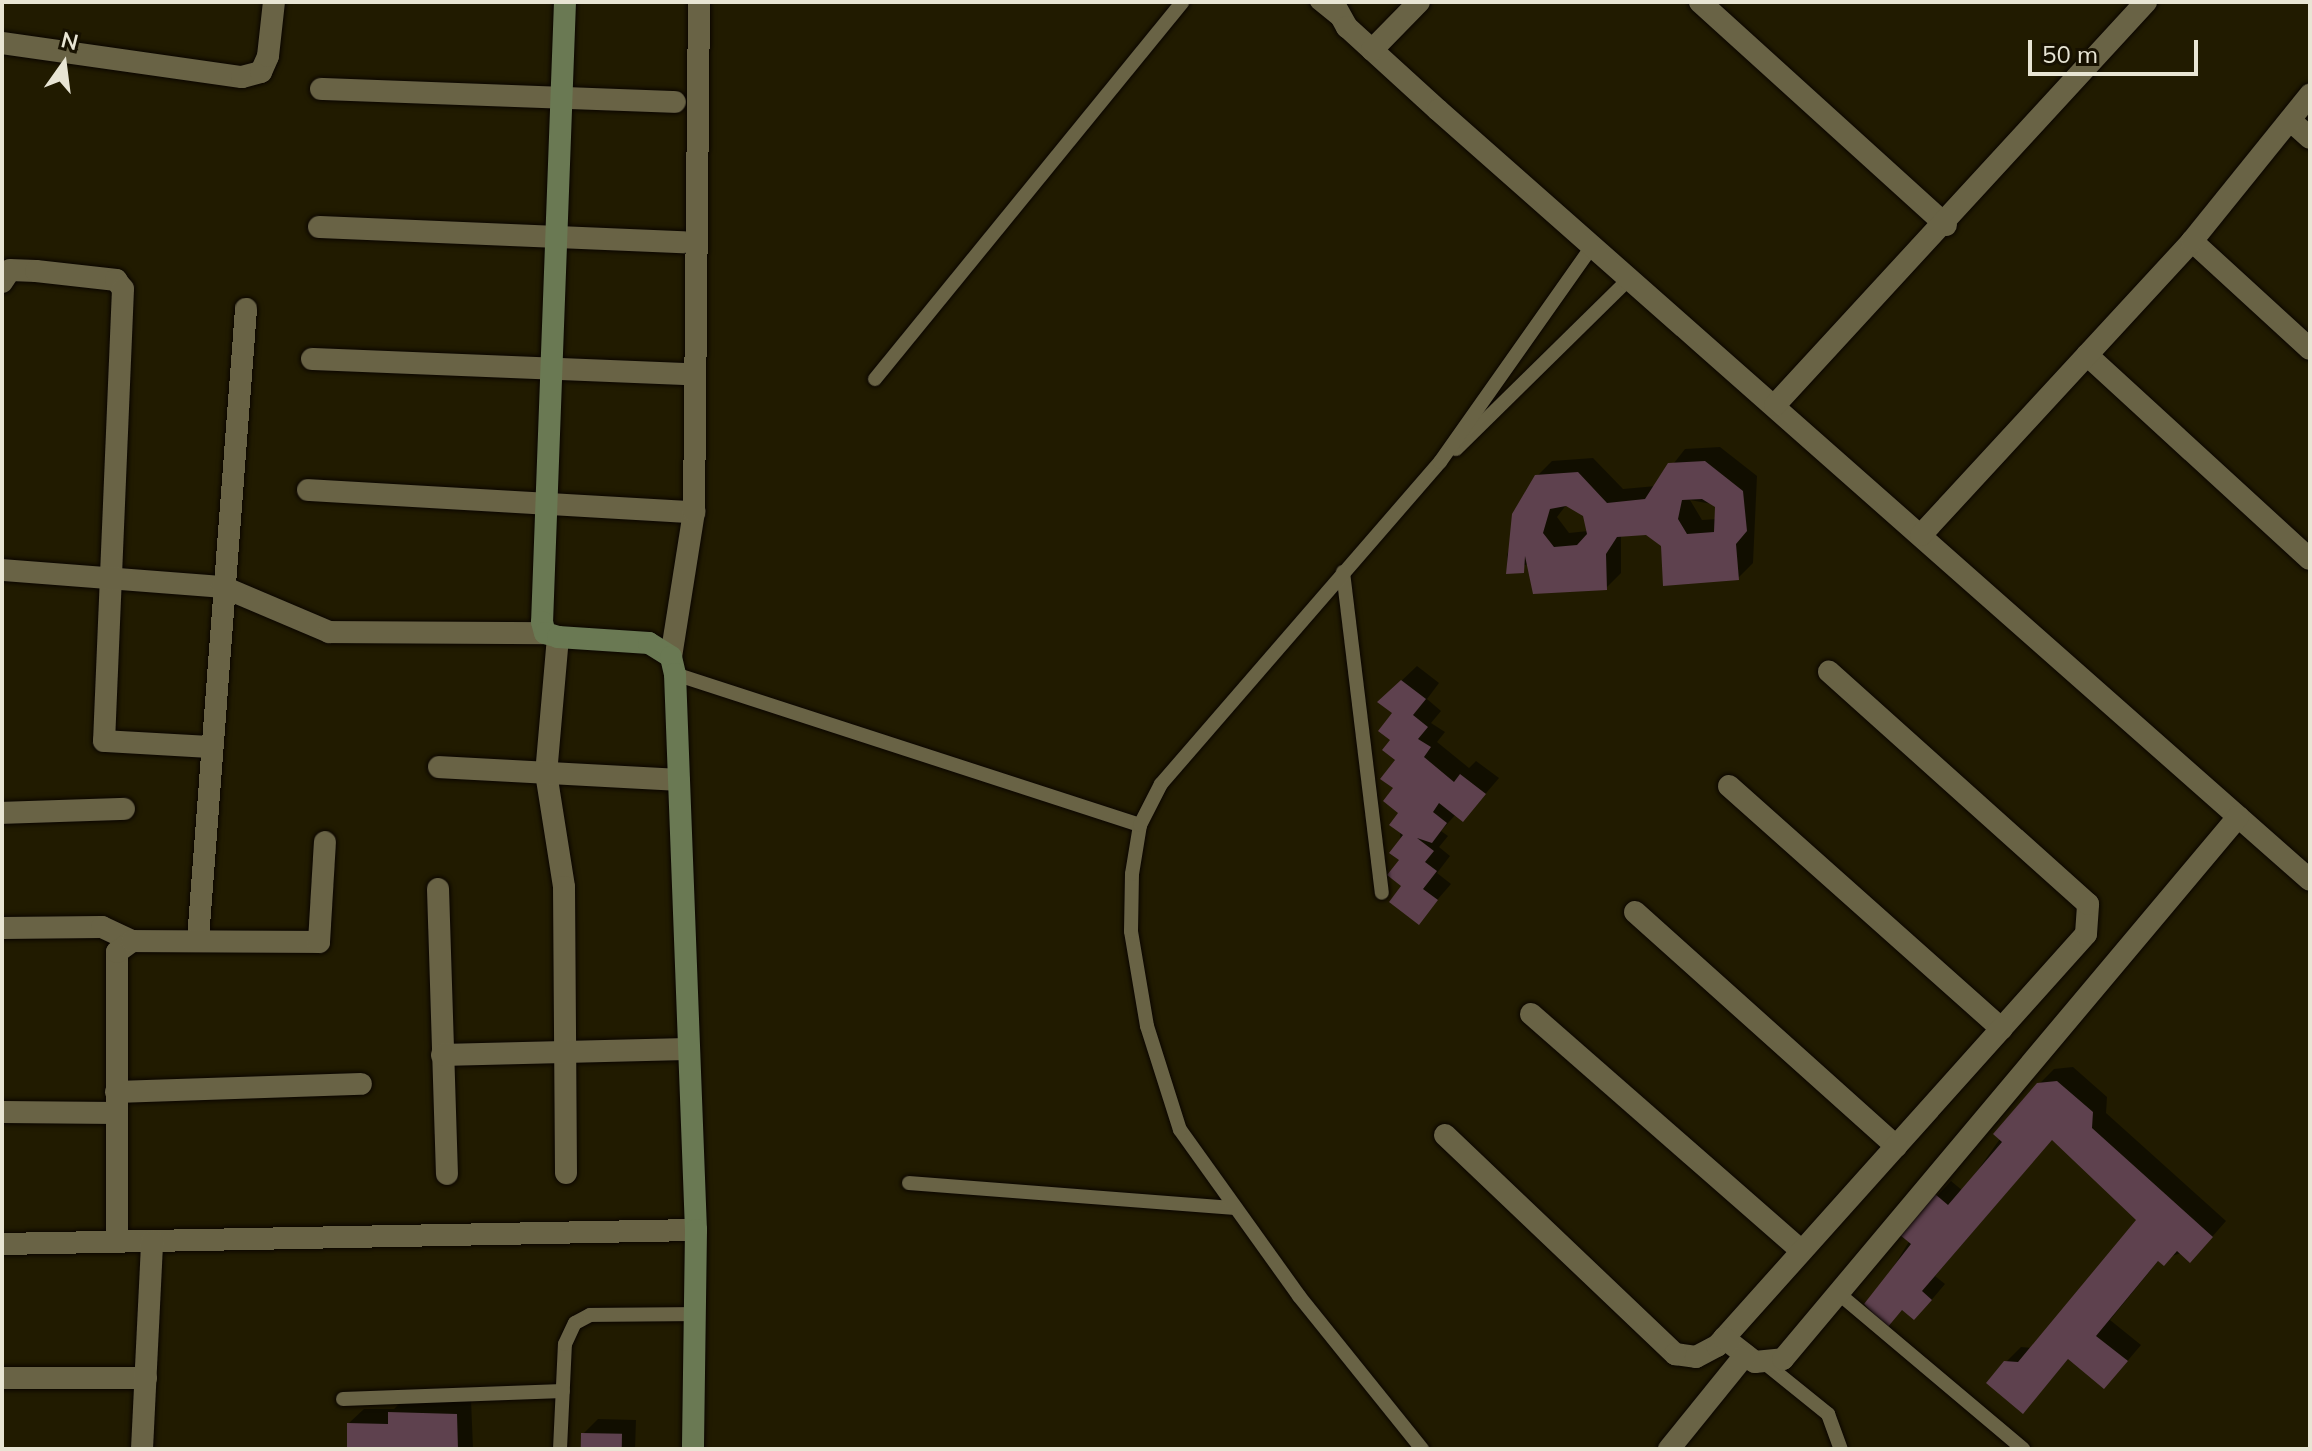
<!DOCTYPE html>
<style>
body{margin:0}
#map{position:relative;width:2312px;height:1451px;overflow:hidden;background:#211b00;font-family:Mulish,sans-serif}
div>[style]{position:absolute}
.shadow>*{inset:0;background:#0007}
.building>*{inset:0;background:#5e414e;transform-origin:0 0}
.roads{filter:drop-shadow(0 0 2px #0a0500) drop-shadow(0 0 2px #0a0500)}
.service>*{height:14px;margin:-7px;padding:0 7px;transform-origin:7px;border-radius:7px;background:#696345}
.minor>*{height:22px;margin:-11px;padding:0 11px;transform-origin:11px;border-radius:11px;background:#696345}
.secondary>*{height:22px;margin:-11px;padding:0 11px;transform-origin:11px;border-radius:11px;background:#6a7953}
span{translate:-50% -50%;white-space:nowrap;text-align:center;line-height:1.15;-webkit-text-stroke:6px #171100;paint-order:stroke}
.frame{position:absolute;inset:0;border:4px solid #e8e5d4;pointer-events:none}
.north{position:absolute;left:24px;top:24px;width:80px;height:80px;-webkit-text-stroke:6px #171100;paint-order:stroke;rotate:14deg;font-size:22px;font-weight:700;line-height:32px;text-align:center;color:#e8e5d4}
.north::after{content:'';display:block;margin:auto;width:28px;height:36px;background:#e8e5d4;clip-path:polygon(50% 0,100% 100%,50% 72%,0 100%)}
.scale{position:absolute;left:2028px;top:40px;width:170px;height:36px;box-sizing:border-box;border:4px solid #e8e5d4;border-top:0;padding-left:10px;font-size:24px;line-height:28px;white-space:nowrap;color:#e8e5d4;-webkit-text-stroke:6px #171100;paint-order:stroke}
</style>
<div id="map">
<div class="shadow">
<div style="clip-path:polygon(evenodd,1720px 447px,1757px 476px,1753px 563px,1738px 578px,1647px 533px,1621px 535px,1621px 573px,1606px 588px,1533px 562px,1508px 572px,1507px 555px,1537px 476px,1552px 461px,1593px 458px,1623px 489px,1656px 486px,1685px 449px,1720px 447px,1690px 500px,1717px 505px,1717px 519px,1702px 520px,1690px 500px,1720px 447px,1567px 504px,1585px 515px,1588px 531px,1569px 533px,1557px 517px,1567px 504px)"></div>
<div style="clip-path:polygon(1417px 666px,1439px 683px,1427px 699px,1441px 711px,1431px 723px,1445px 732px,1437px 742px,1469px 768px,1476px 761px,1499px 778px,1463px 820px,1456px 814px,1441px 831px,1448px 836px,1439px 847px,1450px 856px,1437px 873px,1451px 884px,1418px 922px,1404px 886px,1393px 739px,1395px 687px)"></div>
<div style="clip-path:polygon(2073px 1067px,2107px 1097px,2106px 1113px,2226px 1221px,2204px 1246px,2159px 1260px,2110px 1320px,2141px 1345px,2118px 1372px,2069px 1358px,2037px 1396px,2005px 1363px,2021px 1347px,2032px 1348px,2139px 1220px,2053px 1138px,1935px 1276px,1945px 1284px,1929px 1303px,1903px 1308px,1887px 1325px,1867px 1310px,1937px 1196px,1951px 1181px,1963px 1191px,2039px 1084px,2054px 1069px)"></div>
<div style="clip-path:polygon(405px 1398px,471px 1399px,473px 1449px,349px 1449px,349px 1423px,364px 1409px,394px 1409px)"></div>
<div style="clip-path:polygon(598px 1419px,636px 1420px,635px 1449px,583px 1449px,583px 1434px)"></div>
</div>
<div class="building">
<div style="clip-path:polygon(evenodd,1705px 461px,1743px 491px,1747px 531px,1736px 544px,1739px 580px,1663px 586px,1661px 546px,1646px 535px,1617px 537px,1606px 554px,1607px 590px,1533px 594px,1525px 556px,1524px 573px,1506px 574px,1512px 514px,1535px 475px,1578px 472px,1607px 503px,1645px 499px,1668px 463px,1705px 461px,1702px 499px,1715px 507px,1714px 532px,1687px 534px,1678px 519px,1682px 500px,1702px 499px,1705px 461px,1566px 506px,1583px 516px,1587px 534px,1577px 545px,1554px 547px,1543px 533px,1550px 509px,1566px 506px)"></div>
<div style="clip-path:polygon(1401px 680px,1426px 699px,1413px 715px,1428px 727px,1418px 739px,1431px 747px,1424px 757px,1454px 782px,1460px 774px,1486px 794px,1463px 822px,1439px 803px,1433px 812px,1447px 823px,1432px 843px,1417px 838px,1434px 851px,1425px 862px,1437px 871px,1423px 889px,1438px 900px,1419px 925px,1389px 902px,1401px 886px,1387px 875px,1399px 860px,1389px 853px,1403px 835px,1389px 825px,1398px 813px,1383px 801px,1393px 788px,1380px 779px,1395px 760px,1382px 750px,1390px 740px,1378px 731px,1392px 713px,1377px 702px)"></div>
<div style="clip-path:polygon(2057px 1081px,2093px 1112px,2092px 1128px,2213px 1237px,2190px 1263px,2177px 1251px,2164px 1266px,2158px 1261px,2096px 1336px,2128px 1361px,2104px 1389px,2068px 1359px,2023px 1414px,1986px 1383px,2004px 1361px,2018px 1362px,2136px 1220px,2052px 1140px,1922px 1291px,1932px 1300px,1914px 1320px,1902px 1310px,1887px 1328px,1864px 1304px,1911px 1244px,1900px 1235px,1935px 1194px,1948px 1205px,2002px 1142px,1993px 1134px,2037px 1083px)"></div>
<div style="clip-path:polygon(388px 1412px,457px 1414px,458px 1449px,347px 1449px,347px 1423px,388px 1424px)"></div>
<div style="left:581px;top:1433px;width:41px;height:16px;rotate:1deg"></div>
</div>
<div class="roads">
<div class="service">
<div style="left:1317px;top:2px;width:27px;rotate:39deg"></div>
<div style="left:875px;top:379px;width:486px;rotate:-50.8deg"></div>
<div style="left:1456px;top:449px;width:245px;rotate:-44.5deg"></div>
<div style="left:1343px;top:572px;width:323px;rotate:83.1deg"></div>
<div style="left:675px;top:674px;width:489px;rotate:18deg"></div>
<div style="left:909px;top:1183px;width:327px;rotate:4.4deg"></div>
<div style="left:1838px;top:1293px;width:242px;rotate:40.1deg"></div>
<div style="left:1766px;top:1364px;width:80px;rotate:38.9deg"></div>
<div style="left:1828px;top:1414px;width:37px;rotate:70deg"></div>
<div style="left:343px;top:1399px;width:220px;rotate:-2.1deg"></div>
<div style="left:560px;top:1449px;width:105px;rotate:-87.3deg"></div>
<div style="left:565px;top:1344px;width:23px;rotate:-65deg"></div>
<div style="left:575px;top:1323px;width:17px;rotate:-28deg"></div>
<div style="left:590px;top:1315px;width:105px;rotate:-0.5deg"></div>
<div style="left:1422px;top:1449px;width:196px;rotate:-128.8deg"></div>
<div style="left:1299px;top:1296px;width:204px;rotate:-125.6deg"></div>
<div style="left:1180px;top:1130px;width:109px;rotate:-107.6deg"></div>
<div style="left:1147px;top:1026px;width:96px;rotate:-99.6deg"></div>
<div style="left:1131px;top:931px;width:57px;rotate:-89deg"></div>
<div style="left:1132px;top:874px;width:50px;rotate:-80.7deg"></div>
<div style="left:1140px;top:825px;width:46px;rotate:-62.9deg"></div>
<div style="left:1161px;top:784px;width:426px;rotate:-49.1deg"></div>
<div style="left:1440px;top:462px;width:267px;rotate:-54.8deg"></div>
</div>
<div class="minor">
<div style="left:1333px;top:2px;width:29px;rotate:61deg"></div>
<div style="left:1347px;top:27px;width:123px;rotate:42.4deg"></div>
<div style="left:1438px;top:110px;width:1163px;rotate:41.45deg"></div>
<div style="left:1700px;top:2px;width:332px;rotate:42.2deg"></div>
<div style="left:2px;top:43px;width:242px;rotate:8.1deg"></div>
<div style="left:242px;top:77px;width:20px;rotate:-15deg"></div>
<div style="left:261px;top:72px;width:17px;rotate:-66deg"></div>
<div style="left:268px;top:56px;width:54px;rotate:-83.7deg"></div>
<div style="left:1372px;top:50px;width:67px;rotate:-45.6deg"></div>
<div style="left:321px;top:89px;width:354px;rotate:2.1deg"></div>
<div style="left:2290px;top:120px;width:27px;rotate:42deg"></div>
<div style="left:319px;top:227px;width:365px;rotate:2.4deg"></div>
<div style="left:2192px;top:241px;width:160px;rotate:42.5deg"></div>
<div style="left:2px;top:282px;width:14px;rotate:-56deg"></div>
<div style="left:10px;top:270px;width:26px;rotate:2deg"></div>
<div style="left:36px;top:271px;width:81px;rotate:6.4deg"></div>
<div style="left:116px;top:280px;width:11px;rotate:52deg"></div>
<div style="left:123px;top:289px;width:452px;rotate:92.4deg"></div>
<div style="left:104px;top:741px;width:108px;rotate:3.2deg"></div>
<div style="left:2087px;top:355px;width:302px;rotate:42.5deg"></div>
<div style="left:312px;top:359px;width:380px;rotate:2.3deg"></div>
<div style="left:1775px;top:405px;width:548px;rotate:-47.37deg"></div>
<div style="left:308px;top:490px;width:387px;rotate:3.3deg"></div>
<div style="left:1921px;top:535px;width:400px;rotate:-47.3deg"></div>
<div style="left:2192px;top:241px;width:188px;rotate:-51.1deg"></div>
<div style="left:2px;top:570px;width:222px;rotate:4.4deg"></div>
<div style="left:223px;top:587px;width:115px;rotate:23deg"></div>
<div style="left:329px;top:632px;width:216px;rotate:0.3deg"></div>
<div style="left:558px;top:637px;width:137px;rotate:95deg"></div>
<div style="left:546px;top:773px;width:115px;rotate:81deg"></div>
<div style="left:564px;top:887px;width:286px;rotate:89.6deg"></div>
<div style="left:671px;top:657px;width:147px;rotate:-81deg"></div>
<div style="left:694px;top:512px;width:510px;rotate:-89.44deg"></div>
<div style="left:439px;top:767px;width:240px;rotate:3.1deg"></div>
<div style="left:1729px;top:786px;width:365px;rotate:41.7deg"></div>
<div style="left:2px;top:813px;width:122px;rotate:-1.9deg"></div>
<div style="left:438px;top:889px;width:285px;rotate:88.2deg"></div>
<div style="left:1635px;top:912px;width:351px;rotate:41.9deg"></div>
<div style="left:2px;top:928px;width:100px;rotate:-0.6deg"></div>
<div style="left:102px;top:927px;width:33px;rotate:25deg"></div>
<div style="left:198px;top:939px;width:632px;rotate:-85.64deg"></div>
<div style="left:1531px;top:1014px;width:359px;rotate:41.2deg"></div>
<div style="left:442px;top:1055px;width:244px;rotate:-1.4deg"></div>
<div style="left:116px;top:1092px;width:245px;rotate:-1.9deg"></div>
<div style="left:2px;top:1112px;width:114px;rotate:0.5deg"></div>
<div style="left:1445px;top:1135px;width:318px;rotate:43.6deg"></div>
<div style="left:1675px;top:1354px;width:21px;rotate:8deg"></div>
<div style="left:1696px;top:1357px;width:24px;rotate:-28deg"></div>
<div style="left:1717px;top:1346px;width:553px;rotate:-48.15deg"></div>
<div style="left:2086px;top:934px;width:30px;rotate:-86deg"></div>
<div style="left:2088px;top:904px;width:348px;rotate:-138.1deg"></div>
<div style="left:117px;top:1241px;width:289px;rotate:-90deg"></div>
<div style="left:117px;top:952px;width:19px;rotate:-36deg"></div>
<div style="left:132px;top:941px;width:187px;rotate:0.3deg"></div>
<div style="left:319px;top:942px;width:100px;rotate:-86.6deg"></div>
<div style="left:2px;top:1244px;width:694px;rotate:-1.16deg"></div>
<div style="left:1724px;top:1338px;width:39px;rotate:38deg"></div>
<div style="left:1755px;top:1362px;width:28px;rotate:-6deg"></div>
<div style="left:1783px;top:1359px;width:708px;rotate:-49.99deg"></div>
<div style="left:2px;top:1378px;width:144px"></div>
<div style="left:142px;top:1449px;width:208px;rotate:-87.2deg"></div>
<div style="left:1669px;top:1449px;width:121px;rotate:-51deg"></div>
</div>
<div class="secondary">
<div style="left:565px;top:2px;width:620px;rotate:92.12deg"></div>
<div style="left:542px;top:622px;width:11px;rotate:75deg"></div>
<div style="left:545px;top:633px;width:14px;rotate:17deg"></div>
<div style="left:558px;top:637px;width:91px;rotate:3.8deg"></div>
<div style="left:649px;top:643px;width:26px;rotate:32deg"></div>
<div style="left:671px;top:657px;width:17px;rotate:77deg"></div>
<div style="left:675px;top:674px;width:556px;rotate:87.84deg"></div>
<div style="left:696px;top:1230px;width:219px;rotate:90.8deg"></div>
</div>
</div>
<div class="frame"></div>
<div class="north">N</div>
<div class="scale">50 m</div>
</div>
